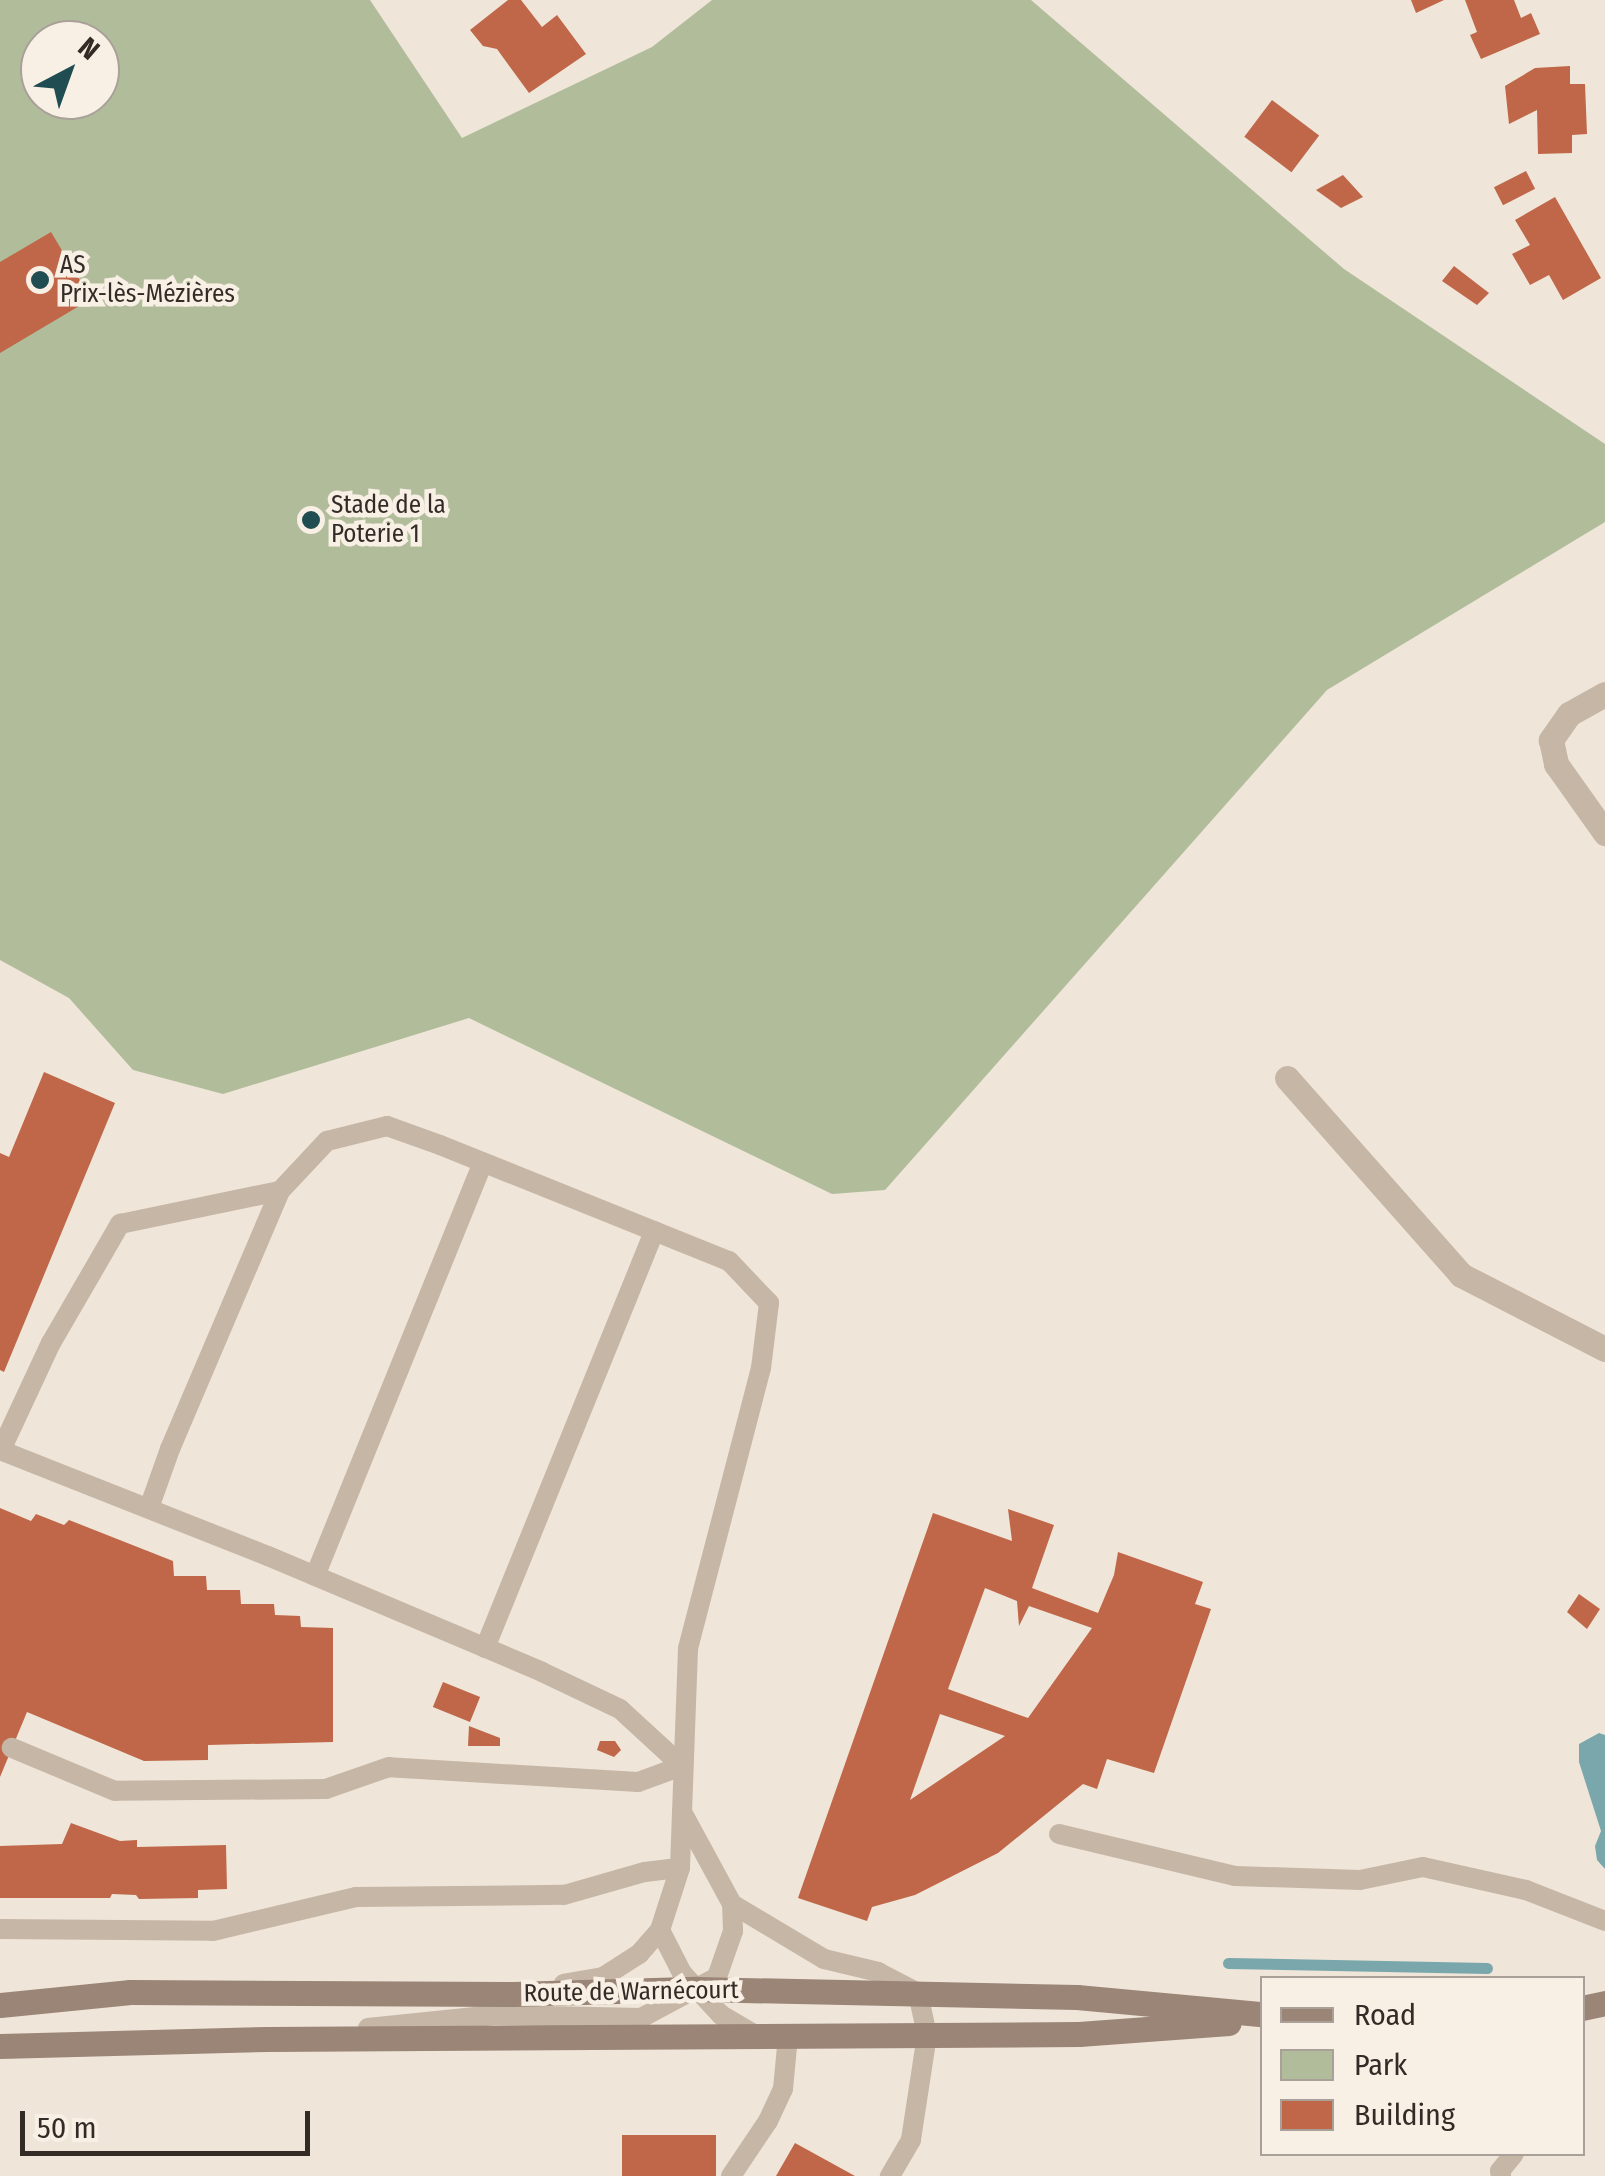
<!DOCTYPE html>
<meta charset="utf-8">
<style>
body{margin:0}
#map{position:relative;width:1605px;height:2176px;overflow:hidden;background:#efe5d9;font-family:"Fira Sans Condensed",sans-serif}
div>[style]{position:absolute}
.green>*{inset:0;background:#b1bd9a}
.water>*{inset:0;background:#7aa7ab}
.stream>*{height:11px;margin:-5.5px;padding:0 5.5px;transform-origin:5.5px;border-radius:5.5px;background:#7aa7ab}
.building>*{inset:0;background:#bf6748;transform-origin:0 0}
.service>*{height:20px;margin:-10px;padding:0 10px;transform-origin:10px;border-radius:10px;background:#c6b6a6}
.minor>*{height:25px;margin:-12.5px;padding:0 12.5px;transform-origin:12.5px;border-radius:12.5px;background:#c6b6a6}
.secondary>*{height:25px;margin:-12.5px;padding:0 12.5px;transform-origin:12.5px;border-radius:12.5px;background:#9a8577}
.dots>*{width:28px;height:28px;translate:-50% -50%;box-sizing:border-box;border:5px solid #f8efe5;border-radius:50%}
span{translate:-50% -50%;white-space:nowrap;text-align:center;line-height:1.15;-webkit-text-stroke:9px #f8efe5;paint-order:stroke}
.poi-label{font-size:25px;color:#332b26}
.left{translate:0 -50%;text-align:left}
.street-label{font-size:25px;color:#332b26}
.legend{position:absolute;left:1260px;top:1976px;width:325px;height:180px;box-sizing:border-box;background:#f8efe5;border:2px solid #a9a199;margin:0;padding:12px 18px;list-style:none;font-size:30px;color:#332b26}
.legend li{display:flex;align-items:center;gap:20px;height:50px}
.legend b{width:50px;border:2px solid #a9a199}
.north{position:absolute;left:20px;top:20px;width:100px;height:100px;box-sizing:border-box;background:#f8efe5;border:2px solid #a9a199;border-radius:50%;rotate:41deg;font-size:28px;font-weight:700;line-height:40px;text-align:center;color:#332b26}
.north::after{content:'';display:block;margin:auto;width:35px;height:45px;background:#1f4d52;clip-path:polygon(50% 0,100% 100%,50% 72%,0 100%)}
.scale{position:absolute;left:20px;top:2111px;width:290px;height:45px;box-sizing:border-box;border:5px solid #332b26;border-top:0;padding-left:12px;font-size:30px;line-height:35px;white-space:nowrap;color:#332b26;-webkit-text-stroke:8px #f8efe5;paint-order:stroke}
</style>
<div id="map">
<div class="green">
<div style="clip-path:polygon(evenodd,0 0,370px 0,462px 138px,652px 47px,712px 0,1031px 0,1344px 269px,1605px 444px,1605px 522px,1327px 690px,885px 1190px,832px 1194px,469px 1018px,223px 1094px,133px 1070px,69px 998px,0 960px,0 0,40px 40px,100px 40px,100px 100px,40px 100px,40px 40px)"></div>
</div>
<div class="water">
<div style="clip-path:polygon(1599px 1733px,1605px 1735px,1605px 1869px,1597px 1860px,1595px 1846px,1601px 1831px,1579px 1762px,1579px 1744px)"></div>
</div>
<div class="stream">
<div style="left:1228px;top:1963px;width:259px;rotate:1.1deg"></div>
</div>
<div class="building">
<div style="clip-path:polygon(508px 0,521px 0,542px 27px,557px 15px,586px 54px,529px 93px,497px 49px,483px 46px,470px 30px)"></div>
<div style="clip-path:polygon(1411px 0,1444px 0,1416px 13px)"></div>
<div style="clip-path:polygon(1465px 0,1514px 0,1521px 18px,1531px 13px,1540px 34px,1481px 59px,1470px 35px,1477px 32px)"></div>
<div style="clip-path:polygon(1570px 66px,1570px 84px,1585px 84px,1587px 134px,1572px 135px,1572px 153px,1538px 154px,1537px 110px,1509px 124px,1505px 86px,1535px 68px)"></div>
<div style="left:1272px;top:100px;width:59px;height:46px;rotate:37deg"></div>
<div style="left:1526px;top:171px;width:20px;height:36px;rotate:63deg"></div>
<div style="clip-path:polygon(1343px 175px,1363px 197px,1341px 208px,1316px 190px)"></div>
<div style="clip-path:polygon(1555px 197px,1601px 278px,1563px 300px,1549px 275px,1530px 285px,1512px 254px,1530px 245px,1515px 220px)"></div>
<div style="clip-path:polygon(51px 232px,91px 299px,0 353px,0 262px)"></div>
<div style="clip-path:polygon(1454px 266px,1489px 293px,1477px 305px,1442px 281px)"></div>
<div style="clip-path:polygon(44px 1072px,115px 1103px,4px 1372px,0 1370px,0 1153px,9px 1157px)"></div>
<div style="clip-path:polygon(0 1508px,31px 1521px,36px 1514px,64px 1525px,69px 1520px,173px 1561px,174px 1576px,206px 1576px,207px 1590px,240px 1590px,241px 1604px,274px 1604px,275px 1615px,300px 1616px,301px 1627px,333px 1628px,333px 1742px,208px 1745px,208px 1760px,144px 1761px,27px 1712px,0 1777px)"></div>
<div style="clip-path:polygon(evenodd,1008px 1509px,1054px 1525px,1032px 1588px,1098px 1613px,1114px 1575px,1118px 1552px,1203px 1582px,1195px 1604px,1211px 1609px,1154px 1773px,1107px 1759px,1097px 1789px,1083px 1784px,998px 1853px,915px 1895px,872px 1907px,867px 1921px,798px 1898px,933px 1513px,1012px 1541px,1008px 1509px,985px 1588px,1017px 1601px,1019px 1626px,1029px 1606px,1092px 1628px,1028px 1718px,948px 1689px,985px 1588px,1008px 1509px,940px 1714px,1005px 1736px,910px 1800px,932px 1737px,940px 1714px)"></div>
<div style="clip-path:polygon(1579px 1594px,1600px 1609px,1587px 1629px,1567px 1612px)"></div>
<div style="left:443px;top:1682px;width:40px;height:27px;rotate:22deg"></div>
<div style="clip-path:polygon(469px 1726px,500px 1738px,500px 1746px,468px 1746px)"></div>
<div style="clip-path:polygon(600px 1741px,615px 1741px,621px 1750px,614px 1757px,597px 1750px)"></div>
<div style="clip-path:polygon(71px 1823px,120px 1841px,137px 1840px,137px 1847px,226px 1845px,227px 1889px,198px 1890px,198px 1898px,139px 1899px,136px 1895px,112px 1894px,110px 1898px,0 1898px,0 1846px,62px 1844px)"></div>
<div style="left:622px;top:2135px;width:94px;height:41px"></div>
<div style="clip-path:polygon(795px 2143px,855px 2176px,776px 2176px)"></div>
</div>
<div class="service">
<div style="left:0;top:1450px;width:288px;rotate:21.6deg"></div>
<div style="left:268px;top:1556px;width:298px;rotate:22.9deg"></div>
<div style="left:542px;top:1672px;width:86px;rotate:25.4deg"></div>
<div style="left:620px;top:1709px;width:84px;rotate:42.6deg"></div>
<div style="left:682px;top:1766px;width:47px;rotate:160deg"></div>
<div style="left:638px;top:1782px;width:249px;rotate:-176.6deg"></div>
<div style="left:389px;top:1767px;width:67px;rotate:160.8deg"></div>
<div style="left:326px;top:1789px;width:211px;rotate:179.5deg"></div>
<div style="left:115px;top:1791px;width:112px;rotate:-157.3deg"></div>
<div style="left:1px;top:1450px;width:118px;rotate:-65deg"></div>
<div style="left:51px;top:1343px;width:138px;rotate:-59.9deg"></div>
<div style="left:120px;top:1224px;width:163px;rotate:-11.7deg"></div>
<div style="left:149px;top:1508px;width:63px;rotate:-70.4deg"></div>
<div style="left:170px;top:1449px;width:280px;rotate:-66.9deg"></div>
<div style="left:280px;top:1191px;width:69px;rotate:-46.8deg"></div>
<div style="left:327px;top:1141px;width:62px;rotate:-14deg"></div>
<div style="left:387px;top:1126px;width:56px;rotate:19.7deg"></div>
<div style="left:440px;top:1145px;width:311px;rotate:21.9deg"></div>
<div style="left:729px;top:1261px;width:58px;rotate:46.4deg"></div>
<div style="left:769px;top:1303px;width:65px;rotate:97deg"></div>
<div style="left:761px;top:1368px;width:290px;rotate:104.6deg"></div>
<div style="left:688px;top:1649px;width:219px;rotate:92.1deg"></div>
<div style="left:680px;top:1868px;width:65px;rotate:107.9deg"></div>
<div style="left:660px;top:1930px;width:32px;rotate:131deg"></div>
<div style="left:639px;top:1954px;width:43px;rotate:147.4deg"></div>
<div style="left:603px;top:1977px;width:40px;rotate:170deg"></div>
<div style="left:315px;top:1576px;width:446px;rotate:-67.9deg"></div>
<div style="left:485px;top:1648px;width:450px;rotate:-67.9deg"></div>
<div style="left:1059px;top:1834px;width:181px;rotate:13.4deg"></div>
<div style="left:1235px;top:1876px;width:125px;rotate:1.8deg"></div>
<div style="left:1360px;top:1880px;width:64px;rotate:-11.7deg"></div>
<div style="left:1423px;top:1867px;width:106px;rotate:12.6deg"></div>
<div style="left:1526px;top:1890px;width:85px;rotate:21.4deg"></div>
<div style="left:732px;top:1904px;width:107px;rotate:30.9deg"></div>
<div style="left:824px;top:1959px;width:56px;rotate:13.5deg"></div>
<div style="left:878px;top:1972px;width:45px;rotate:27.7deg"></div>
<div style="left:918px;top:1993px;width:43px;rotate:77.9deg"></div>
<div style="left:927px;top:2035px;width:106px;rotate:98.7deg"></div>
<div style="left:911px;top:2140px;width:42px;rotate:120.3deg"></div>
<div style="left:0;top:1929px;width:213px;rotate:0.5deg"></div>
<div style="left:213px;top:1931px;width:147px;rotate:-13.4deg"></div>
<div style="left:356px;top:1897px;width:208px;rotate:-0.6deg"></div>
<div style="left:564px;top:1895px;width:84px;rotate:-15.9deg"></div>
<div style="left:645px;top:1872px;width:35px;rotate:-7deg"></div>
<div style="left:660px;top:1930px;width:48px;rotate:62.9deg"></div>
<div style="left:682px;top:1973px;width:57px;rotate:47.1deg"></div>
<div style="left:721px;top:2015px;width:42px;rotate:30.3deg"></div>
<div style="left:368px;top:2028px;width:127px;rotate:-5.9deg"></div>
<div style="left:494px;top:2015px;width:147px;rotate:1.2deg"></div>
<div style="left:641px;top:2018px;width:86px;rotate:-28.3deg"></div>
<div style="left:717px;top:1977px;width:49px;rotate:-70.8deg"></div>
<div style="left:733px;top:1931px;width:27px;rotate:-92deg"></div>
<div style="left:732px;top:1904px;width:105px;rotate:-118.5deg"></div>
<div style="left:731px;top:2176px;width:66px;rotate:-56.1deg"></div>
<div style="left:768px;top:2121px;width:35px;rotate:-65deg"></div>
<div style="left:783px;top:2089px;width:53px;rotate:-84.6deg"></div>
<div style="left:1501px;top:2176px;width:5px;rotate:-101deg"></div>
<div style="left:1500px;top:2171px;width:22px;rotate:-51deg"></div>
</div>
<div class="minor">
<div style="left:1605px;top:694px;width:41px;rotate:150.9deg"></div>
<div style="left:1569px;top:714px;width:32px;rotate:125deg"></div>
<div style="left:1551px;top:740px;width:25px;rotate:78deg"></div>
<div style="left:1556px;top:764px;width:85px;rotate:54.6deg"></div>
<div style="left:1287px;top:1078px;width:263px;rotate:48.5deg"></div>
<div style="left:1461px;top:1275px;width:162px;rotate:27.2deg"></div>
</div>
<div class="secondary">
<div style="left:0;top:2005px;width:131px;rotate:-5.7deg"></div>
<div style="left:130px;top:1992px;width:383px;rotate:0.3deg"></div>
<div style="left:513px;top:1994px;width:184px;rotate:-1.6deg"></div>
<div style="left:697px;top:1989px;width:380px;rotate:1.2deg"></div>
<div style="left:1077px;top:1997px;width:186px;rotate:5.3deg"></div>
<div style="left:1582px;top:2008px;width:24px;rotate:-12deg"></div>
<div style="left:0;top:2046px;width:267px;rotate:-1.5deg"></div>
<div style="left:267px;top:2039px;width:812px;rotate:-0.35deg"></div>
<div style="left:1079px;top:2034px;width:150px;rotate:-4.2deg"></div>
</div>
<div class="dots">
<div style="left:40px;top:280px;background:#1f4d52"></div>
<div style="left:311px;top:520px;background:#1f4d52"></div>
</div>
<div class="poi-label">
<span class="left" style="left:60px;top:280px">AS<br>Prix-lès-Mézières</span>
<span class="left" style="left:331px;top:520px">Stade de la<br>Poterie 1</span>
</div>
<div class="street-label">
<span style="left:631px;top:1992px;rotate:-1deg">Route de Warnécourt</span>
</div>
<ul class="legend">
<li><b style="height:12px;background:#9a8577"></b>Road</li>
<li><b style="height:28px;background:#b1bd9a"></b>Park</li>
<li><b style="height:28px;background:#bf6748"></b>Building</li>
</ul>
<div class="north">N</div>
<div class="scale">50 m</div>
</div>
